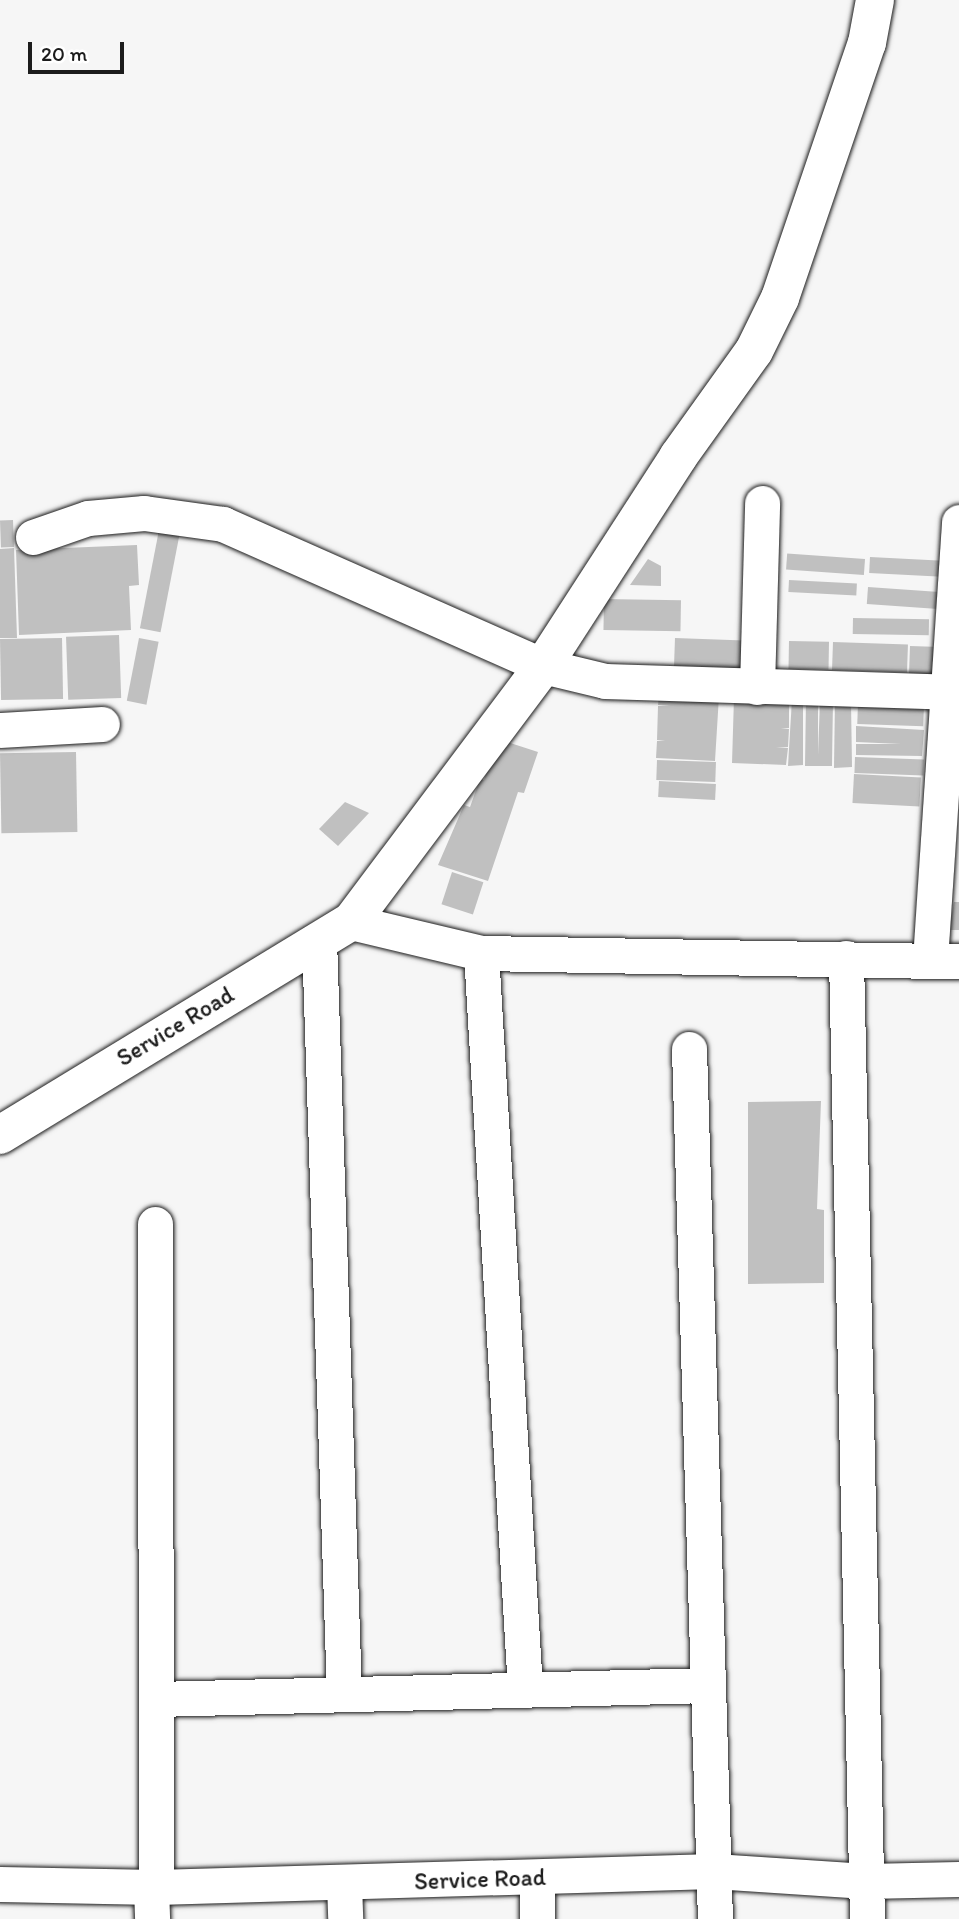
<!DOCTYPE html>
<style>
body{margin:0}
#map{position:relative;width:959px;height:1919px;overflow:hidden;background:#f6f6f6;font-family:Itim,sans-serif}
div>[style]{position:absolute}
.building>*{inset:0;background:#c0c0c0;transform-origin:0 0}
.roads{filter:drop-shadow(0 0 2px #1c1c1c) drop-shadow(0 0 2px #1c1c1c)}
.street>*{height:35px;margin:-17.5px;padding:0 17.5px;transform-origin:17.5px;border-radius:17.5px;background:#fff}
.secondary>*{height:38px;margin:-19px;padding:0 19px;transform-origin:19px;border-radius:19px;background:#fff}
span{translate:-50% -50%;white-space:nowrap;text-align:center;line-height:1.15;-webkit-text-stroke:5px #fff;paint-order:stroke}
.street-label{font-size:24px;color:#1c1c1c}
.scale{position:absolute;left:28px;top:42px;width:96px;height:32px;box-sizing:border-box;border:4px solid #1c1c1c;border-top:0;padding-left:9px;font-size:21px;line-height:24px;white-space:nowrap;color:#1c1c1c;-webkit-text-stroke:5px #fff;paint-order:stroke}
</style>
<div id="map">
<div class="building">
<div style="left:13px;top:520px;width:27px;height:13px;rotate:88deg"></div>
<div style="left:159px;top:530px;width:21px;height:100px;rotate:11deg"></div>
<div style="clip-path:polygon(137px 545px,139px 585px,129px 586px,131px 630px,19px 635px,16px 550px)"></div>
<div style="clip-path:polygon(14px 548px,17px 638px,0 638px,0 549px)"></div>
<div style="left:870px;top:557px;width:73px;height:16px;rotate:3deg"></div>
<div style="clip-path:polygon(648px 559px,661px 566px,661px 586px,630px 585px)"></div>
<div style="left:865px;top:559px;width:16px;height:78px;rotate:94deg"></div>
<div style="left:789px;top:580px;width:68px;height:12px;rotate:3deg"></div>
<div style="left:868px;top:587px;width:75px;height:17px;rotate:4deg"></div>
<div style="left:604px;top:599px;width:77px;height:31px;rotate:1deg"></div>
<div style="left:853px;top:618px;width:76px;height:16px;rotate:1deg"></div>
<div style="left:119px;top:635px;width:63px;height:53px;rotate:88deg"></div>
<div style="left:62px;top:638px;width:61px;height:62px;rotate:89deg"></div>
<div style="left:139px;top:638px;width:20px;height:64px;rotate:11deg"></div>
<div style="left:675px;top:638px;width:76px;height:33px;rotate:2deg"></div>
<div style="left:789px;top:641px;width:40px;height:28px;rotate:1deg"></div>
<div style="left:833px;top:642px;width:75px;height:28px;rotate:2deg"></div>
<div style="left:910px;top:646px;width:38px;height:28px;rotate:2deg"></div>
<div style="clip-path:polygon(659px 695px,719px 696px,715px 761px,656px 758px,657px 741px,665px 741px,657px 740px,658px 706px,670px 706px,658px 705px)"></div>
<div style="clip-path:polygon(734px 697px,789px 698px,789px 728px,781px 729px,789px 729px,788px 747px,776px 747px,788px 748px,786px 765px,732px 763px)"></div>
<div style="clip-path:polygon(792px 699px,803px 699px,803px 765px,788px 766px)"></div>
<div style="clip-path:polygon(806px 699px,818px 700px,818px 755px,820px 700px,833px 700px,832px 766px,805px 766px)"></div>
<div style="clip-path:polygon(835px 700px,851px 702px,852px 767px,834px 768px)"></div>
<div style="left:858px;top:703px;width:66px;height:21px;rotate:2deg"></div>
<div style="clip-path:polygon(856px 726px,924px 730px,922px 756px,856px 755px,856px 744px,901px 744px,856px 742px)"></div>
<div style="clip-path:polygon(498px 739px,538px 752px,524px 793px,518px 792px,488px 881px,438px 865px,464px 805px,470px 807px,480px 779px,484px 780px)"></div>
<div style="left:76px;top:752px;width:80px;height:76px;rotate:89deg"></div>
<div style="left:855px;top:757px;width:69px;height:16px;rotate:2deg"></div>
<div style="left:657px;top:760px;width:59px;height:20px;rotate:2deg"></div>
<div style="left:854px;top:774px;width:67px;height:29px;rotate:3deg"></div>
<div style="left:659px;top:781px;width:57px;height:16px;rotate:3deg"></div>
<div style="clip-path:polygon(345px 802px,369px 813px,338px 846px,319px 829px)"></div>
<div style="left:452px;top:872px;width:33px;height:34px;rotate:18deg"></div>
<div style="clip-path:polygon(954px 902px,959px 902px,959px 930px,949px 930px)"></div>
<div style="clip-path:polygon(821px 1101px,817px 1209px,824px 1210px,824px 1283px,748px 1284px,748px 1102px)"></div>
</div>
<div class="roads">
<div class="street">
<div style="left:33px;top:537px;width:58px;rotate:-19.1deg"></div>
<div style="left:88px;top:518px;width:56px;rotate:-5.1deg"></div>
<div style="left:144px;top:513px;width:80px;rotate:7.9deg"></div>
<div style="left:223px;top:524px;width:350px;rotate:23.9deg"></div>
<div style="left:543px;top:666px;width:64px;rotate:13.6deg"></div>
<div style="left:605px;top:681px;width:345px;rotate:1.8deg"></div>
<div style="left:757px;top:687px;width:184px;rotate:-88.4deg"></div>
<div style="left:0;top:730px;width:102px;rotate:-3.4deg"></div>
<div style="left:351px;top:922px;width:134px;rotate:13.4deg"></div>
<div style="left:481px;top:953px;width:478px;rotate:1deg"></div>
<div style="left:319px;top:940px;width:754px;rotate:88.1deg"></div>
<div style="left:481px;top:953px;width:737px;rotate:86.58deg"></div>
<div style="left:846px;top:958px;width:961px;rotate:88.75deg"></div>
<div style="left:930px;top:960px;width:439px;rotate:-86.2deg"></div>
<div style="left:689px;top:1049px;width:870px;rotate:88.29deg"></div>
<div style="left:155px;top:1224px;width:663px;rotate:89.91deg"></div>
<div style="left:156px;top:1699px;width:552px;rotate:-1.45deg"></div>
<div style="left:537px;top:1878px;width:41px;rotate:90deg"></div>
<div style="left:344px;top:1883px;width:36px;rotate:88deg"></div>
<div style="left:0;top:1884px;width:156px;rotate:1.1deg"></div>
<div style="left:156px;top:1887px;width:558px;rotate:-1.64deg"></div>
<div style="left:714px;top:1871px;width:152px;rotate:3.8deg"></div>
<div style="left:866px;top:1881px;width:93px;rotate:-1.2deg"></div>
<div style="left:151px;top:1887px;width:32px;rotate:88deg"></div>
</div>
<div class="secondary">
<div style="left:0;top:1135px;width:411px;rotate:-31.3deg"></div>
<div style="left:351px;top:922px;width:320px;rotate:-53.1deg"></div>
<div style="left:543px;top:666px;width:249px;rotate:-57.1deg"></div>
<div style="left:678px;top:457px;width:130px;rotate:-54.4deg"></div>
<div style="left:754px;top:351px;width:59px;rotate:-63.9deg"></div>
<div style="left:780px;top:298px;width:269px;rotate:-71.2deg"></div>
<div style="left:867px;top:43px;width:44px;rotate:-79.5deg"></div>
</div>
</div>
<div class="street-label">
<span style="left:175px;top:1026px;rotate:-31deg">Service Road</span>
<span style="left:480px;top:1879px;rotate:-2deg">Service Road</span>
</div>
<div class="scale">20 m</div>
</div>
